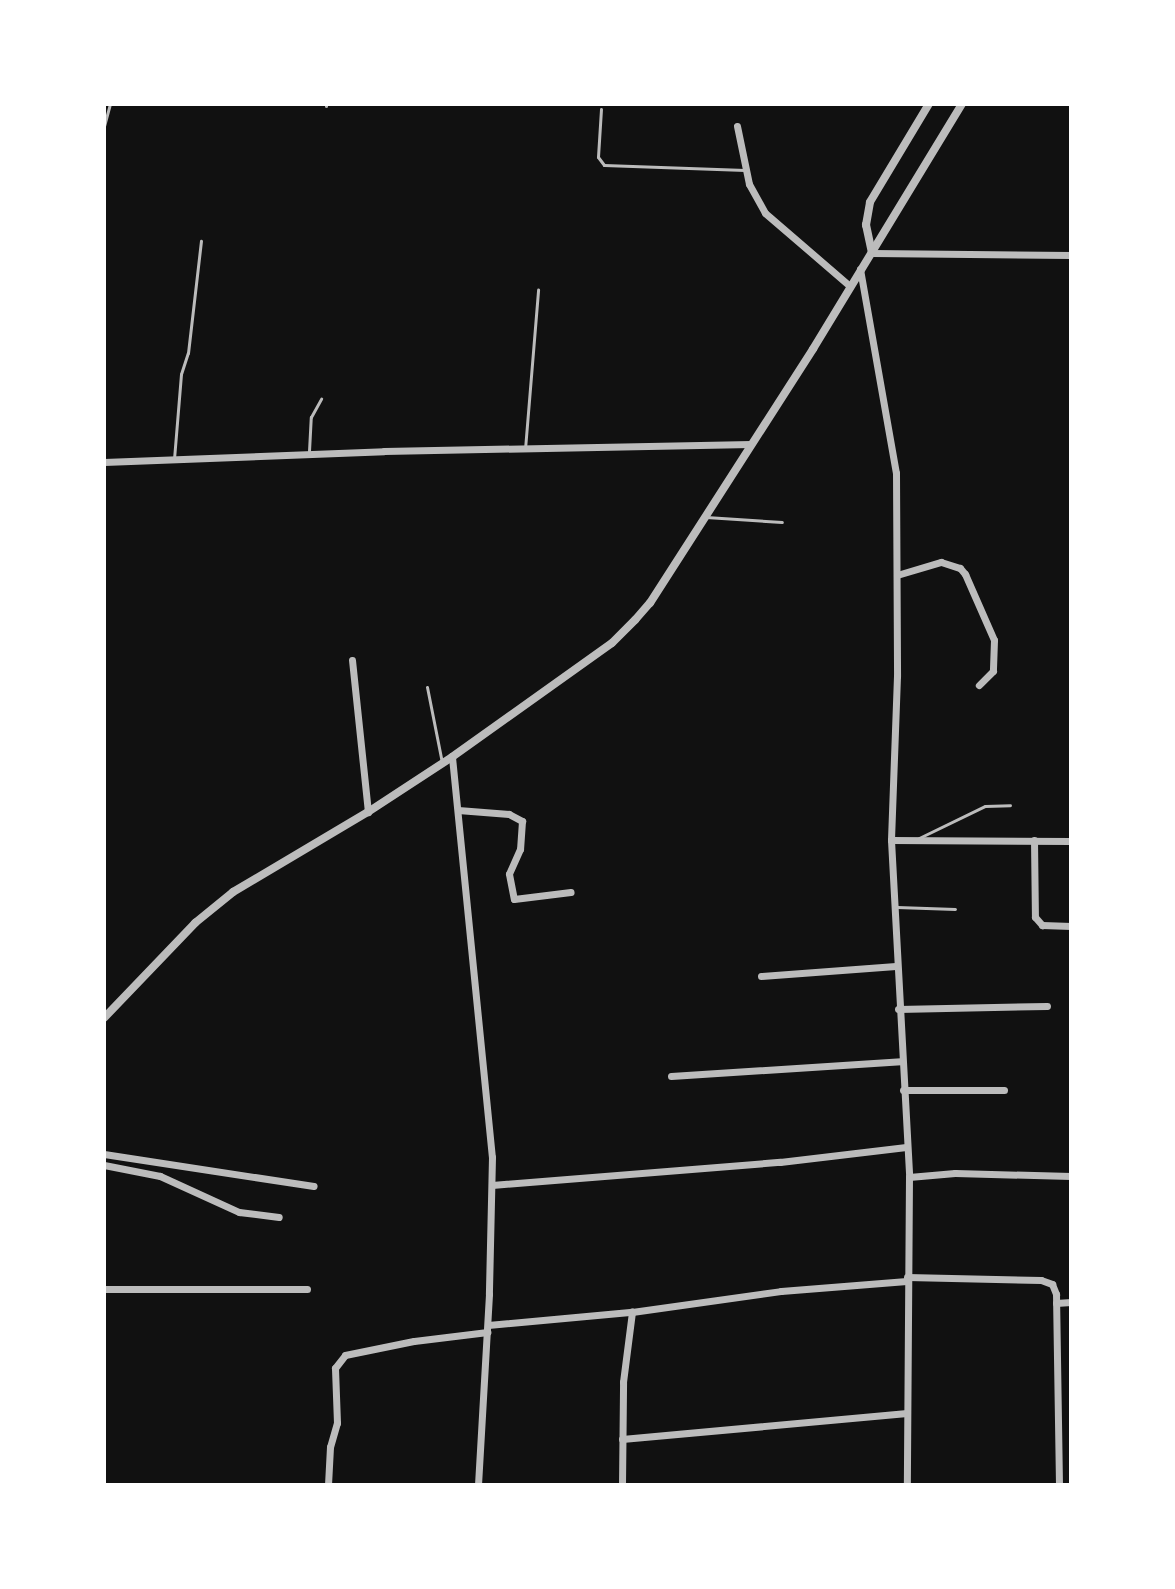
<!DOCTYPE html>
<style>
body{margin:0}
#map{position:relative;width:1175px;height:1589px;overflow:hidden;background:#111;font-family:"Nunito Sans",sans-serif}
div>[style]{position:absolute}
.service>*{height:3px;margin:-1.5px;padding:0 1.5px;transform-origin:1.5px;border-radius:1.5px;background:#bcbcbc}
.minor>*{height:7px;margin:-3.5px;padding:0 3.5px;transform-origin:3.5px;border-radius:3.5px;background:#bcbcbc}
.tertiary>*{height:8px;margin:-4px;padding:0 4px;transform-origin:4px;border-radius:4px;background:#bcbcbc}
span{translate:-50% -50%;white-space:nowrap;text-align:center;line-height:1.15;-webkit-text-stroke:7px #fff;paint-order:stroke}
.frame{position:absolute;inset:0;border:106px solid #fff;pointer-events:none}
</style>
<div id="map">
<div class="service">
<div style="left:326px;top:106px;width:2px;rotate:-90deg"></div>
<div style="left:601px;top:109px;width:48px;rotate:93.6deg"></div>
<div style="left:598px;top:157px;width:10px;rotate:53deg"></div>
<div style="left:604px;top:165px;width:141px;rotate:2deg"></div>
<div style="left:104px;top:126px;width:23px;rotate:-75deg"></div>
<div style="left:525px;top:449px;width:160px;rotate:-85.3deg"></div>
<div style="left:309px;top:451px;width:34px;rotate:-87deg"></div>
<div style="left:311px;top:417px;width:21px;rotate:-61deg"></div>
<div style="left:174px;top:459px;width:85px;rotate:-85.3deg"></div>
<div style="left:181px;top:374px;width:22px;rotate:-72deg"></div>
<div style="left:188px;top:353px;width:113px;rotate:-83.4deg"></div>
<div style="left:706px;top:517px;width:76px;rotate:3.8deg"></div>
<div style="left:427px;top:687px;width:77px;rotate:78.8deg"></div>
<div style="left:919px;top:838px;width:73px;rotate:-25.9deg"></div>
<div style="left:985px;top:806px;width:25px;rotate:-2deg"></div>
<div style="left:897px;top:907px;width:58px;rotate:2deg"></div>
</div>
<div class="minor">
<div style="left:737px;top:126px;width:59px;rotate:78.3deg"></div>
<div style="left:749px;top:184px;width:33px;rotate:61deg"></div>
<div style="left:765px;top:213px;width:112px;rotate:40.7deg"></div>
<div style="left:872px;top:253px;width:199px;rotate:0.6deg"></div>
<div style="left:860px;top:269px;width:207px;rotate:80deg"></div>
<div style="left:896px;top:473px;width:203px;rotate:89.7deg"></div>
<div style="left:897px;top:676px;width:164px;rotate:92.1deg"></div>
<div style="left:891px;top:840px;width:337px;rotate:86.9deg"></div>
<div style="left:909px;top:1177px;width:308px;rotate:90.4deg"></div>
<div style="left:104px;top:462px;width:280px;rotate:-2.2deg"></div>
<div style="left:384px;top:451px;width:367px;rotate:-1.1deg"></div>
<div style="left:897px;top:575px;width:46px;rotate:-16.5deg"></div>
<div style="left:941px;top:562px;width:20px;rotate:18deg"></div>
<div style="left:960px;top:568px;width:8px;rotate:50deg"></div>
<div style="left:965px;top:574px;width:72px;rotate:66.3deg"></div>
<div style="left:994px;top:640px;width:31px;rotate:92deg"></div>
<div style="left:993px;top:671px;width:20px;rotate:135deg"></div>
<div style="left:352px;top:660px;width:153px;rotate:84deg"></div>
<div style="left:452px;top:757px;width:402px;rotate:84.3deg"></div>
<div style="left:492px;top:1157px;width:137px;rotate:91.3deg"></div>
<div style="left:489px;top:1294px;width:191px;rotate:93.3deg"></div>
<div style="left:458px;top:810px;width:51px;rotate:4.5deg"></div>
<div style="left:509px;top:814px;width:15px;rotate:28deg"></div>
<div style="left:522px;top:821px;width:28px;rotate:94deg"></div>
<div style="left:520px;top:849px;width:27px;rotate:114deg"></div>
<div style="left:509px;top:874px;width:25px;rotate:79deg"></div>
<div style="left:514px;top:899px;width:57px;rotate:-7deg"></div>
<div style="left:891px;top:840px;width:180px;rotate:0.3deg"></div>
<div style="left:1034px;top:840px;width:77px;rotate:89.3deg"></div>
<div style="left:1035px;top:917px;width:11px;rotate:49deg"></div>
<div style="left:1042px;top:925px;width:29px;rotate:2deg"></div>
<div style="left:761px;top:976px;width:135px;rotate:-4.2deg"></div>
<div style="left:898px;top:1009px;width:149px;rotate:-1.2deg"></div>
<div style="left:671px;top:1076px;width:230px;rotate:-3.7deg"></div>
<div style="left:903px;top:1090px;width:101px"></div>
<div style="left:104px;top:1154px;width:212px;rotate:8.7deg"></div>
<div style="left:104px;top:1165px;width:57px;rotate:11.1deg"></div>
<div style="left:160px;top:1176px;width:87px;rotate:24.5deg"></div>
<div style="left:239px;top:1212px;width:40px;rotate:7.1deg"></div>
<div style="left:909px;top:1177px;width:46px;rotate:-5deg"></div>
<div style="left:955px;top:1173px;width:116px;rotate:1.5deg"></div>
<div style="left:492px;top:1185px;width:289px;rotate:-4.6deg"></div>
<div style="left:780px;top:1162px;width:127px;rotate:-6.8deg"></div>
<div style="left:907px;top:1277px;width:134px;rotate:1.3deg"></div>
<div style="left:1041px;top:1280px;width:12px;rotate:20deg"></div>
<div style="left:1052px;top:1284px;width:11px;rotate:68deg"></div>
<div style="left:1056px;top:1294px;width:191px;rotate:89.1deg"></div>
<div style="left:104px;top:1289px;width:203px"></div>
<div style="left:1056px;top:1303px;width:15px;rotate:-4deg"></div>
<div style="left:488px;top:1325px;width:145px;rotate:-5.2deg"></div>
<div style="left:632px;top:1312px;width:150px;rotate:-8deg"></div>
<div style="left:781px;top:1291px;width:126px;rotate:-4.5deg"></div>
<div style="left:622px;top:1439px;width:286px;rotate:-5.2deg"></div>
<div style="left:328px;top:1485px;width:38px;rotate:-87deg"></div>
<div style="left:330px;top:1447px;width:25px;rotate:-74deg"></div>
<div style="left:337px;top:1423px;width:55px;rotate:-92.1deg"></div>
<div style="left:335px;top:1368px;width:16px;rotate:-52deg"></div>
<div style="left:345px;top:1355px;width:70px;rotate:-11.5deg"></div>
<div style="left:414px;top:1341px;width:74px;rotate:-7deg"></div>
<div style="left:622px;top:1485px;width:103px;rotate:-89.4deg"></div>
<div style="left:623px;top:1382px;width:71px;rotate:-82.7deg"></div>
</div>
<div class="tertiary">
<div style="left:872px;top:253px;width:29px;rotate:-102deg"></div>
<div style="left:866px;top:225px;width:23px;rotate:-80deg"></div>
<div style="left:870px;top:202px;width:114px;rotate:-59deg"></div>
<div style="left:104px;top:1018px;width:132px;rotate:-46.2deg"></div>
<div style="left:195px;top:923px;width:49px;rotate:-39.2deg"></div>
<div style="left:233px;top:892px;width:157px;rotate:-30.7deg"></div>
<div style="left:368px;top:812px;width:100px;rotate:-33.2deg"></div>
<div style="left:452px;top:757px;width:196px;rotate:-35.5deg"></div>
<div style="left:612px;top:643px;width:33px;rotate:-45deg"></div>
<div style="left:635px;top:620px;width:23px;rotate:-49deg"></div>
<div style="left:650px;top:603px;width:302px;rotate:-57.3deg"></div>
<div style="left:813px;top:349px;width:287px;rotate:-58.7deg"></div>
</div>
<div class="frame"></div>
</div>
